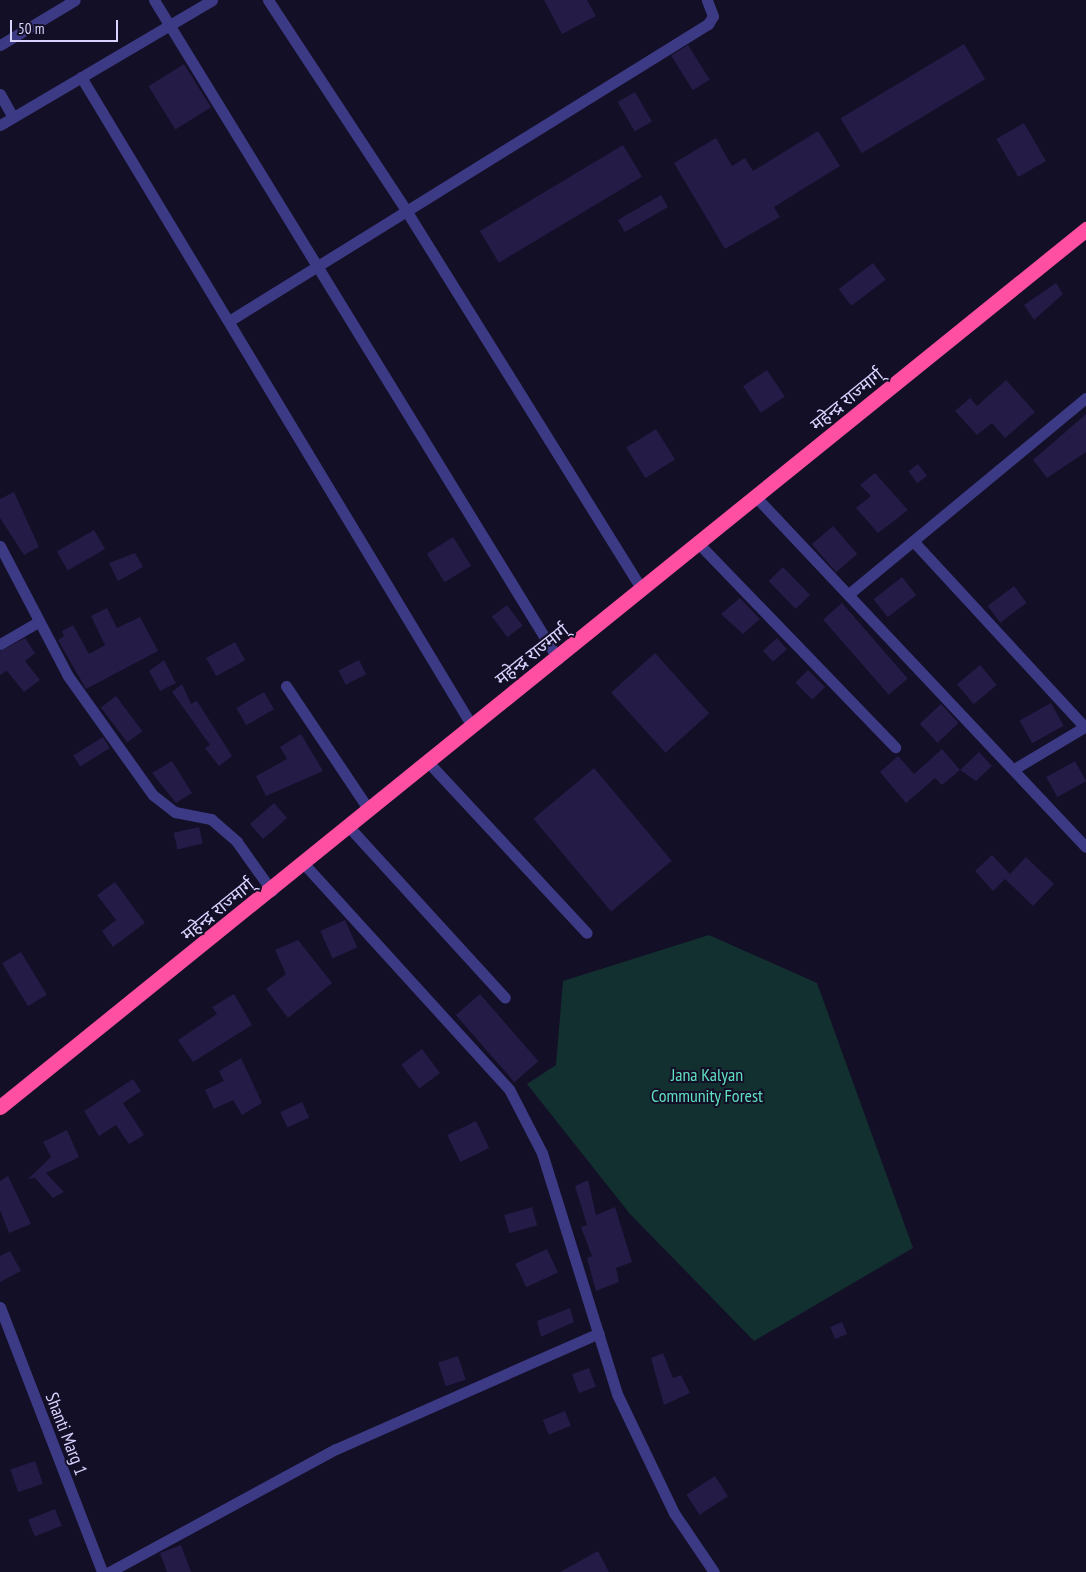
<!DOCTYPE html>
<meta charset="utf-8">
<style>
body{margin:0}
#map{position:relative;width:1086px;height:1572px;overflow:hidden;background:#130f26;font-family:"PT Sans Narrow","Noto Sans Devanagari",sans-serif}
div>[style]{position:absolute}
.green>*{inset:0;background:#12302f}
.building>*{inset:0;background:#241b47;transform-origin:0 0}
.street>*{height:11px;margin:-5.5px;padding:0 5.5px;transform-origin:5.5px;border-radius:5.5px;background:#3d3a85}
.highway>*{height:15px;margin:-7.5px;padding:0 7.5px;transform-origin:7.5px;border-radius:7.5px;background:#ff4fa3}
span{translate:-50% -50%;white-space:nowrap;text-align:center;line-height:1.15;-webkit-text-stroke:4px #130f26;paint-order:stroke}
.street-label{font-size:18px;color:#d9d4ff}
.park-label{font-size:18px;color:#5fe0c0}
.scale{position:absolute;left:10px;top:20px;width:108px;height:22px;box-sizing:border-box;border:2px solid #d9d4ff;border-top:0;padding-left:6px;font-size:15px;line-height:18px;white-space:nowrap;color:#d9d4ff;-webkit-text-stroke:4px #130f26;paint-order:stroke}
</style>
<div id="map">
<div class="green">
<div style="clip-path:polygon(709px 935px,817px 983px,913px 1248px,754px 1341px,630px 1214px,527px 1084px,556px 1065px,563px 981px)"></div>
</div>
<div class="building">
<div style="clip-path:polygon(544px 0,587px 0,596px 16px,562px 34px)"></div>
<div style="left:964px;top:44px;width:41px;height:144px;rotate:59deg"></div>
<div style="left:688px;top:45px;width:41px;height:20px;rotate:58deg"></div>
<div style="left:184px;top:64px;width:51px;height:42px;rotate:58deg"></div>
<div style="left:635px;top:92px;width:34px;height:20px;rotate:60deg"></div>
<div style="left:1024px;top:123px;width:44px;height:32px;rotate:60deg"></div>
<div style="clip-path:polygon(818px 131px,840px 166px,774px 207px,780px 217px,725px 249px,674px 163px,716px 138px,732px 166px,745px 158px,753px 171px)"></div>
<div style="left:623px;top:145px;width:37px;height:167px;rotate:59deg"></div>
<div style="left:661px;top:195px;width:14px;height:50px;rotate:60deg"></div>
<div style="left:873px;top:263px;width:21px;height:43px;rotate:53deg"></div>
<div style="clip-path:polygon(1056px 283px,1063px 294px,1034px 320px,1024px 305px)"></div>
<div style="left:767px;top:370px;width:32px;height:29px;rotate:56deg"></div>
<div style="clip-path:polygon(1006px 380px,1035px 412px,1005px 438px,992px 423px,977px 435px,955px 411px,970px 398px,977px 406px)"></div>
<div style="clip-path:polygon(1086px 414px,1086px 452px,1047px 478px,1033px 460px)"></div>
<div style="left:656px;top:429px;width:36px;height:35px;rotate:58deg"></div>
<div style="left:918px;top:464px;width:15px;height:12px;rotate:53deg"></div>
<div style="clip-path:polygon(875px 473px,908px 510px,878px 533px,856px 508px,871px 496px,860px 485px)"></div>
<div style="clip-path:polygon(14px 492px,39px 547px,24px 555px,0 518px,0 499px)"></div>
<div style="left:833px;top:526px;width:37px;height:28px;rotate:49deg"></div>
<div style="left:94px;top:530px;width:22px;height:43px;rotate:60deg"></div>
<div style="left:453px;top:537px;width:34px;height:31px;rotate:58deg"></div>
<div style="clip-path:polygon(135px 553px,143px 567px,118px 581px,109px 563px)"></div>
<div style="left:783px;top:567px;width:39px;height:20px;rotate:46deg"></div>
<div style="left:902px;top:577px;width:23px;height:36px;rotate:52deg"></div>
<div style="left:1014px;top:586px;width:21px;height:33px;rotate:53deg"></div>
<div style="clip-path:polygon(740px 598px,760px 619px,743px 634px,721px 614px)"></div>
<div style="left:842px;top:603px;width:100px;height:25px;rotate:49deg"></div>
<div style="left:507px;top:605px;width:26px;height:19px;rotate:53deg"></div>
<div style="clip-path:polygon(107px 608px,117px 628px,140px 617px,158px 651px,86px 689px,58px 640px,64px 636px,62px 631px,73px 625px,89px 654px,105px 645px,91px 616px)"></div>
<div style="clip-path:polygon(25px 638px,35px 653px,25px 661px,40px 680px,24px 692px,7px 671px,0 675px,0 651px)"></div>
<div style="left:777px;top:638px;width:15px;height:19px;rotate:48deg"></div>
<div style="left:235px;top:642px;width:21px;height:33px;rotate:61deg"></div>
<div style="left:655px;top:653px;width:81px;height:59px;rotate:48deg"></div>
<div style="clip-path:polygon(164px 660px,176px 683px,160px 691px,149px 671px)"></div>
<div style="left:359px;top:660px;width:16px;height:23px;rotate:63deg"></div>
<div style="left:980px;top:665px;width:26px;height:30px;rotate:50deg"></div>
<div style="left:808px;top:670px;width:24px;height:18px;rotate:45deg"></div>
<div style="clip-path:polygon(182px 684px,191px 704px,197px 701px,232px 756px,219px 766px,205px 748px,210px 745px,172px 692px)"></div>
<div style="left:264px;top:692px;width:20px;height:32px;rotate:60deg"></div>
<div style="left:116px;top:696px;width:44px;height:19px;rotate:53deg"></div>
<div style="left:1051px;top:703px;width:26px;height:36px;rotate:61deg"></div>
<div style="left:941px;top:704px;width:26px;height:29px;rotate:47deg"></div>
<div style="clip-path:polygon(301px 734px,323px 771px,266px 796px,256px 776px,287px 759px,280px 747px)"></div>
<div style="left:103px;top:737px;width:13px;height:35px;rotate:58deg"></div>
<div style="clip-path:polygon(942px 749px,960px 770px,942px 785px,935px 778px,906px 803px,880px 772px,898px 756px,914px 774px)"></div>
<div style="clip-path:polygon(979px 752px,992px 766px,976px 781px,960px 770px)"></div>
<div style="clip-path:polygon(172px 761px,192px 793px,176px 803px,152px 773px)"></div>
<div style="left:1075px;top:761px;width:23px;height:33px;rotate:61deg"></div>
<div style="left:594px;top:768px;width:121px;height:79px;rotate:50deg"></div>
<div style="left:274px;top:803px;width:20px;height:32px;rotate:49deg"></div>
<div style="left:199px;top:827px;width:17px;height:26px;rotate:77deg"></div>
<div style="clip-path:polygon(992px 855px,1010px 874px,1026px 857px,1054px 884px,1033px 906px,1005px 879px,993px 891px,975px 871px)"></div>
<div style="clip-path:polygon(115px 882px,145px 923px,113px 947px,102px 931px,116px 920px,97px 895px)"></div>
<div style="left:345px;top:920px;width:30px;height:27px;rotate:66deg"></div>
<div style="clip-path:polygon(298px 940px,332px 983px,288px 1018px,266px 989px,286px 974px,275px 950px)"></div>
<div style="left:21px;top:952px;width:50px;height:22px;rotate:59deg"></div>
<div style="clip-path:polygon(234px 994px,252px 1025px,193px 1062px,178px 1040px,217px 1014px,212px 1007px)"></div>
<div style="left:480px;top:994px;width:89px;height:32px;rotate:49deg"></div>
<div style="left:422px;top:1049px;width:30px;height:26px;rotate:53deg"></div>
<div style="clip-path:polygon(241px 1058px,262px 1103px,242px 1115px,233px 1100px,214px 1109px,205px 1090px,224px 1081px,219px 1071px)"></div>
<div style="clip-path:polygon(133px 1079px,141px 1091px,123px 1103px,144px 1135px,129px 1144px,116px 1125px,99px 1136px,84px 1111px)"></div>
<div style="left:302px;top:1102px;width:17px;height:24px;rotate:65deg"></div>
<div style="left:476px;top:1121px;width:30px;height:32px;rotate:64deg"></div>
<div style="clip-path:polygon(67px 1130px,79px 1157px,46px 1173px,64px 1192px,53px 1198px,35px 1178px,28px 1179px,51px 1157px,43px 1142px)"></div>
<div style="clip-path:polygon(8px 1176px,31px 1224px,9px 1233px,0 1210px,0 1181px)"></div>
<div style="clip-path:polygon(588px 1180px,596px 1215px,615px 1207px,632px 1262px,616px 1268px,619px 1282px,596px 1291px,587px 1258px,592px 1256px,581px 1227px,587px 1225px,575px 1186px)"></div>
<div style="left:532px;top:1207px;width:19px;height:29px;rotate:74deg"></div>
<div style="left:547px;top:1249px;width:26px;height:35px;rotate:65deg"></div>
<div style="clip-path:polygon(10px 1251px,21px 1271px,0 1282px,0 1256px)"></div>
<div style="clip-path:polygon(570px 1308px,574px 1322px,541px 1337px,537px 1321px)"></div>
<div style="left:842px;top:1322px;width:13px;height:13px;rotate:67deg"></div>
<div style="clip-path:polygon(663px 1353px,673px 1378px,681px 1375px,690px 1393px,664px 1405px,651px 1358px)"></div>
<div style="left:458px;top:1356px;width:25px;height:21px;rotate:72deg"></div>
<div style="left:589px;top:1368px;width:20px;height:18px;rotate:70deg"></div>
<div style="left:565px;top:1411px;width:16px;height:24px;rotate:68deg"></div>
<div style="left:35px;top:1461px;width:24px;height:26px;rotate:71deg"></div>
<div style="left:715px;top:1476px;width:24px;height:34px;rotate:57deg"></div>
<div style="left:55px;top:1509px;width:18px;height:29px;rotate:68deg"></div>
<div style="clip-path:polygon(181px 1545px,191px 1572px,167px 1572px,160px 1553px)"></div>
<div style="clip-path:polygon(598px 1551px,609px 1572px,560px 1572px)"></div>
</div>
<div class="street">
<div style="left:154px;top:0;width:773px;rotate:58.49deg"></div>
<div style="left:268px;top:0;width:254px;rotate:56.7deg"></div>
<div style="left:407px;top:212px;width:445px;rotate:58.1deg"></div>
<div style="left:0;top:45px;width:87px;rotate:-31deg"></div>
<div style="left:81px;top:77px;width:758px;rotate:58.93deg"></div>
<div style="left:0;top:94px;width:26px;rotate:61deg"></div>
<div style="left:0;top:125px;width:246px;rotate:-30.5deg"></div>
<div style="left:229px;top:321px;width:564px;rotate:-31.8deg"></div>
<div style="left:708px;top:24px;width:9px;rotate:-58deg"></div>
<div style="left:713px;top:16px;width:17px;rotate:-111deg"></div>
<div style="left:755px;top:496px;width:482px;rotate:46.7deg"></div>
<div style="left:914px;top:542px;width:252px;rotate:47.3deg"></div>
<div style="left:698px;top:543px;width:284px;rotate:46deg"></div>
<div style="left:0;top:546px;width:147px;rotate:62.4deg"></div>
<div style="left:68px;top:676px;width:146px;rotate:54.5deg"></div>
<div style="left:153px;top:795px;width:28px;rotate:38deg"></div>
<div style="left:175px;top:812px;width:37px;rotate:11deg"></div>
<div style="left:211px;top:819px;width:35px;rotate:41deg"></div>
<div style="left:237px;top:842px;width:60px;rotate:54.5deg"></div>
<div style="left:850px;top:593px;width:306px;rotate:-39.6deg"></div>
<div style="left:0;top:644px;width:44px;rotate:-30.1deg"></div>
<div style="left:286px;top:686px;width:149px;rotate:56.2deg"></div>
<div style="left:428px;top:762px;width:233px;rotate:47.1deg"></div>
<div style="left:1014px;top:769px;width:84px;rotate:-30.8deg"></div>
<div style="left:349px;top:827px;width:231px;rotate:47.6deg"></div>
<div style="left:305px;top:865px;width:303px;rotate:47.7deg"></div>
<div style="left:509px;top:1089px;width:72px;rotate:62.7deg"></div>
<div style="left:542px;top:1153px;width:252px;rotate:72.7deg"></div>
<div style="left:617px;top:1394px;width:132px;rotate:64.4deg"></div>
<div style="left:674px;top:1513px;width:71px;rotate:55.9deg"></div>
<div style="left:0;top:1307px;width:284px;rotate:68.9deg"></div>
<div style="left:109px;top:1572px;width:258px;rotate:-28.5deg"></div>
<div style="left:336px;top:1449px;width:287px;rotate:-23.8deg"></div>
</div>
<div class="highway">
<div style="left:0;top:1107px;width:1397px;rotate:-38.95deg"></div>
</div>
<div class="street-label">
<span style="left:847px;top:400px;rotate:-39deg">महेन्द्र राज्मार्ग्</span>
<span style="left:532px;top:655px;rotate:-38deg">महेन्द्र राज्मार्ग्</span>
<span style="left:218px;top:910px;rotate:-39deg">महेन्द्र राज्मार्ग्</span>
<span style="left:66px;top:1434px;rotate:69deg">Shanti Marg 1</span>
</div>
<div class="park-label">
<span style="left:707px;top:1086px">Jana Kalyan<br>Community Forest</span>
</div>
<div class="scale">50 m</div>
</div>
